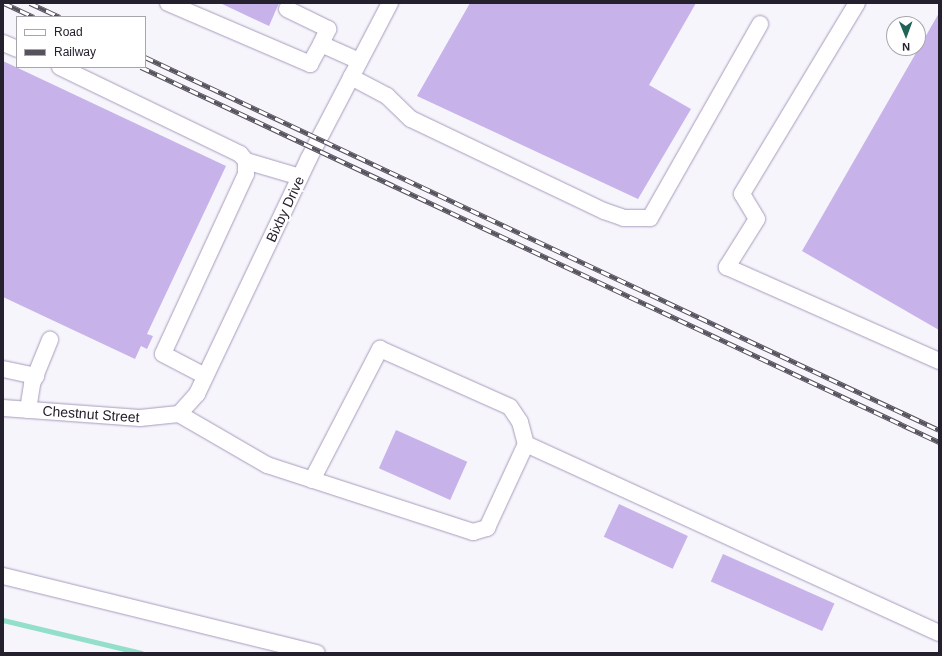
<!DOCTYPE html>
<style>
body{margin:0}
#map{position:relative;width:942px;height:656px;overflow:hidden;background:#f7f5fc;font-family:Helvetica,sans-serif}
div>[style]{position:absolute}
.stream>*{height:4.5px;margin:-2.25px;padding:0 2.25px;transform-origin:2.25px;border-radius:2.25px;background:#93dfca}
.building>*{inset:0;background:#c7b2ea;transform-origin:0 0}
.roads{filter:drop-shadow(0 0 1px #a79bbc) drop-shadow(0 0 1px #a79bbc)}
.minor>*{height:16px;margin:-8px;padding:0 8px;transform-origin:8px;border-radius:8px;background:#fff}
.rail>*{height:4.5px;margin-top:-2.25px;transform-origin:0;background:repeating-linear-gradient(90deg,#fff 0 9px,#56525e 0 18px);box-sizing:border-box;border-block:1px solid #56525e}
span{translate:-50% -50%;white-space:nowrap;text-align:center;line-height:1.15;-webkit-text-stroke:4px #fff;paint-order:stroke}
.street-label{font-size:14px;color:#25202d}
.frame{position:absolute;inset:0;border:4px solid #25202d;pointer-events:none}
.legend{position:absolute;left:16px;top:16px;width:130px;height:52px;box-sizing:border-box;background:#fff;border:1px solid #a8a6ab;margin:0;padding:5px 7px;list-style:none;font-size:12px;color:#25202d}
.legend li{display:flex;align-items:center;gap:8px;height:20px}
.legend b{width:20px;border:1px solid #a8a6ab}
.north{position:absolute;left:886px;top:16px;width:40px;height:40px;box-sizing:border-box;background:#fff;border:1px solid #a8a6ab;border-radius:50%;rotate:179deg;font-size:11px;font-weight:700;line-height:16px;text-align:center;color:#25202d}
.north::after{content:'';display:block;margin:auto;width:14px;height:18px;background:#206455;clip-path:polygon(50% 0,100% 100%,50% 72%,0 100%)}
</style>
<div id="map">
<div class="stream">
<div style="left:3px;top:620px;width:142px;rotate:13.4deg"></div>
</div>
<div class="building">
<div style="clip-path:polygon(220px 3px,279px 3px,269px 26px)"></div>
<div style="clip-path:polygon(470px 3px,696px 3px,649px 85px,691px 109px,638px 199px,417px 96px)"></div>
<div style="clip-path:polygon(939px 13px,939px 330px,802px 251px)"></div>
<div style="clip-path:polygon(3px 61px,226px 166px,147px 334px,153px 336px,147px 349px,141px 346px,135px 359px,3px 297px)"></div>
<div style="left:396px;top:430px;width:78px;height:42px;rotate:24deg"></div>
<div style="left:619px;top:504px;width:76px;height:36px;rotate:25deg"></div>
<div style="left:723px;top:554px;width:122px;height:30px;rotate:24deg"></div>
</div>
<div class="roads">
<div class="minor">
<div style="left:168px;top:3px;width:155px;rotate:23.2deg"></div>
<div style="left:310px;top:64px;width:23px;rotate:-61deg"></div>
<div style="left:321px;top:44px;width:42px;rotate:24.1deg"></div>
<div style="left:857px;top:3px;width:223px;rotate:121.1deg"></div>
<div style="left:742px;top:194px;width:29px;rotate:59deg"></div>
<div style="left:757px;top:219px;width:57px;rotate:122deg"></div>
<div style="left:727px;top:267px;width:232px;rotate:23.9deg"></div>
<div style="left:287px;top:9px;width:46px;rotate:26deg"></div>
<div style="left:328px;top:29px;width:17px;rotate:115deg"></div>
<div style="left:3px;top:43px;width:15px;rotate:23deg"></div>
<div style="left:60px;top:67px;width:200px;rotate:25.8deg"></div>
<div style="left:240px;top:154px;width:9px;rotate:49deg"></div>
<div style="left:246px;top:161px;width:13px;rotate:90deg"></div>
<div style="left:246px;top:174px;width:198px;rotate:114.8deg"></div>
<div style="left:163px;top:354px;width:47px;rotate:27.6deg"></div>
<div style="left:351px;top:77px;width:41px;rotate:27.8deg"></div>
<div style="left:387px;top:96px;width:33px;rotate:44deg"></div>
<div style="left:411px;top:119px;width:214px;rotate:25.5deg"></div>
<div style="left:604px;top:211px;width:21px;rotate:19deg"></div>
<div style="left:624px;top:218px;width:26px"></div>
<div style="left:650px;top:218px;width:223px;rotate:-60.4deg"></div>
<div style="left:246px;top:161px;width:56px;rotate:16.5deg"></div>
<div style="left:3px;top:369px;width:34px;rotate:12deg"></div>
<div style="left:3px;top:408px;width:137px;rotate:4.2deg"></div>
<div style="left:140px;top:418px;width:39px;rotate:-6deg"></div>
<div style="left:28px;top:410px;width:26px;rotate:-81deg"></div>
<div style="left:32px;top:384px;width:48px;rotate:-67.8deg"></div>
<div style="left:179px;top:414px;width:102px;rotate:30.1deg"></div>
<div style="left:267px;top:465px;width:217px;rotate:18deg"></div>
<div style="left:473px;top:532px;width:15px;rotate:-16deg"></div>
<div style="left:487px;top:528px;width:93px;rotate:-65.1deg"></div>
<div style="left:526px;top:444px;width:454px;rotate:24.6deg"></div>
<div style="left:179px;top:414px;width:27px;rotate:-48deg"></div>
<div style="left:197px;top:394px;width:261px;rotate:-64.6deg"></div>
<div style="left:309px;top:158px;width:175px;rotate:-62.4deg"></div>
<div style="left:312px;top:480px;width:148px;rotate:-62.6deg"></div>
<div style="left:380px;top:349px;width:142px;rotate:24deg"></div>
<div style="left:510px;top:407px;width:18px;rotate:56deg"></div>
<div style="left:520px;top:422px;width:23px;rotate:75deg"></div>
<div style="left:3px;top:576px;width:323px;rotate:13.8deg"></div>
</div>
</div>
<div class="rail">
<div style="left:4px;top:3px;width:33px;rotate:25deg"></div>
<div style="left:30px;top:3px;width:33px;rotate:25deg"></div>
<div style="left:145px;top:57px;width:877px;rotate:25.16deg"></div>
<div style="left:141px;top:67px;width:882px;rotate:25.17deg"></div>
</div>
<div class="street-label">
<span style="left:285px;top:209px;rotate:-65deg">Bixby Drive</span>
<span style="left:91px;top:414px;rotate:4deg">Chestnut Street</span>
</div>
<div class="frame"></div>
<ul class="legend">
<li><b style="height:5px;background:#fff"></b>Road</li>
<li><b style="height:5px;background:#56525e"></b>Railway</li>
</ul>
<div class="north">N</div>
</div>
